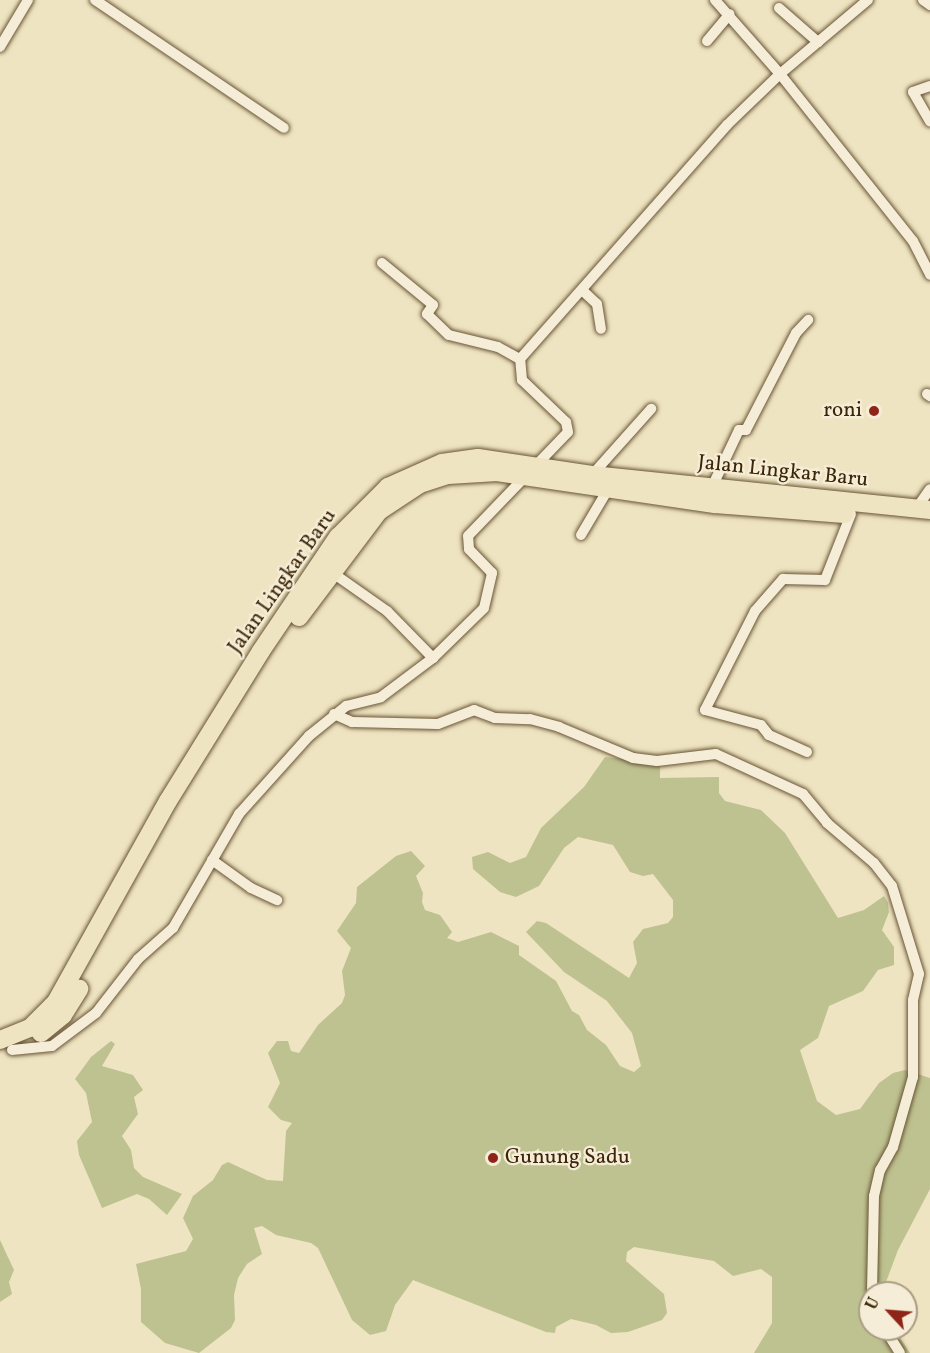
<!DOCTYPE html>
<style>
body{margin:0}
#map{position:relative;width:930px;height:1353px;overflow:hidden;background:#efe4c1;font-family:Vollkorn,serif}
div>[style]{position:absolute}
.green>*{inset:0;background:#bec290}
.roads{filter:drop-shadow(0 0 2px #685536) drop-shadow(0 0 2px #685536)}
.minor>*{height:10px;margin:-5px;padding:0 5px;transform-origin:5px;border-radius:5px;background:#f5edd7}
.trunk>*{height:18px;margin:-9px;padding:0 9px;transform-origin:9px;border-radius:9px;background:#efe4c1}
.dots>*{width:16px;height:16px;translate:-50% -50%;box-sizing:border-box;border:3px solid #f5edd7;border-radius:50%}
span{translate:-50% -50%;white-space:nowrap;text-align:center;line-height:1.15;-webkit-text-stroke:4.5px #f5edd7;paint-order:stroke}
.poi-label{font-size:21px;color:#3b2507}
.right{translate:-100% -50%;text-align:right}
.left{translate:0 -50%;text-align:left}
.street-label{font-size:21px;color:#3b2507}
.north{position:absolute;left:858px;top:1281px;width:60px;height:60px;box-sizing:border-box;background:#f5edd7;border:2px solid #ab9d84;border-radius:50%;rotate:296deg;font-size:16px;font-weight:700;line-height:24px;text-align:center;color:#3b2507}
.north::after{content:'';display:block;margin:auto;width:21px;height:27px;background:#8f2418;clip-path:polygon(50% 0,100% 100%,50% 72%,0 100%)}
</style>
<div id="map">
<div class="green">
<div style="clip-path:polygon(605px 757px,660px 763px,660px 778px,719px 777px,719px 793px,725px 801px,761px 810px,785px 833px,838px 918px,864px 910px,884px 896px,888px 903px,889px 912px,882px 930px,894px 947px,894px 965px,878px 970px,863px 991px,829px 1006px,818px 1038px,800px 1050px,817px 1101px,836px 1115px,860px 1109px,879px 1083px,893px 1073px,905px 1070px,930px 1078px,930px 1189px,898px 1250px,886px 1282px,888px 1293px,870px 1293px,870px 1329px,894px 1329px,910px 1353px,754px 1353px,772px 1323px,772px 1277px,761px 1269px,733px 1276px,714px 1261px,634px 1247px,627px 1252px,626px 1261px,664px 1294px,667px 1313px,662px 1320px,628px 1332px,611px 1333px,596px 1325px,571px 1319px,556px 1327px,555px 1333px,546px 1332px,413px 1280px,395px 1305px,386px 1331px,370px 1335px,352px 1320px,318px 1248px,311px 1243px,276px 1235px,262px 1226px,254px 1228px,262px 1254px,247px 1264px,238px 1278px,234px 1295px,235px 1320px,231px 1328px,199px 1353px,165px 1343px,141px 1322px,141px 1289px,136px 1264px,186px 1251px,193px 1239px,183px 1218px,193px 1196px,213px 1180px,222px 1165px,228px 1162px,267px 1180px,283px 1181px,286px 1131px,292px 1123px,281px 1120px,268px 1107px,280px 1083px,268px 1053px,277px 1041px,288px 1041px,291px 1051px,299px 1053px,318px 1025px,342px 1003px,345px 995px,342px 971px,351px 948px,337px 931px,356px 903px,357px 887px,396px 856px,411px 851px,425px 866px,416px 876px,423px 893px,422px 902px,425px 910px,440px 915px,452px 932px,447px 938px,458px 942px,491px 932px,519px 946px,519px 955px,556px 981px,572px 1011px,579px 1015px,587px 1030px,606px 1045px,620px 1066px,634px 1072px,641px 1066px,632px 1033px,607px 1001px,564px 972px,526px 932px,537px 921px,546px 923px,629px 978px,637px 963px,633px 942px,643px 929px,668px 923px,673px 917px,673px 900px,653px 874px,643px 876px,630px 872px,613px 845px,578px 837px,564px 848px,539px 886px,516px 897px,500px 892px,473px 869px,472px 857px,488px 852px,510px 863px,526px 857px,541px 828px,584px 787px)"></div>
<div style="clip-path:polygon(111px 1041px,115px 1044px,102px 1066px,133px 1075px,143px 1090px,134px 1097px,138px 1114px,122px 1136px,131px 1150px,134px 1168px,143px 1177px,182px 1194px,167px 1215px,149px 1199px,137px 1194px,102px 1208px,79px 1155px,77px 1141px,92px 1122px,86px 1093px,75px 1079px,91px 1057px)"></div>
<div style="clip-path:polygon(0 1240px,14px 1270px,9px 1282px,12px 1294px,0 1302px)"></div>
</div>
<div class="roads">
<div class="minor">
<div style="left:95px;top:0;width:228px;rotate:34.1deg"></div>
<div style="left:715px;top:0;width:98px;rotate:48.7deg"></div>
<div style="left:780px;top:74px;width:115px;rotate:-40.1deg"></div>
<div style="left:923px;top:0;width:9px;rotate:36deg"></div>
<div style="left:779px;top:8px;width:52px;rotate:41.1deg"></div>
<div style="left:707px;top:41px;width:35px;rotate:-50deg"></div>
<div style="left:0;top:47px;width:55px;rotate:-59.2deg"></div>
<div style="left:930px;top:86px;width:18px;rotate:161deg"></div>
<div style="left:913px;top:92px;width:34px;rotate:60deg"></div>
<div style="left:382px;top:263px;width:66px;rotate:39.5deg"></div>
<div style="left:433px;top:305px;width:11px;rotate:124deg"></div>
<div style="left:427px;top:314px;width:30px;rotate:44deg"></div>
<div style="left:449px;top:335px;width:50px;rotate:13.8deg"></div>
<div style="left:498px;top:347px;width:25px;rotate:29deg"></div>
<div style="left:583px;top:291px;width:19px;rotate:43deg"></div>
<div style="left:597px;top:304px;width:25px;rotate:81deg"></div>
<div style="left:927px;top:394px;width:4px;rotate:34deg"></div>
<div style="left:592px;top:475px;width:89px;rotate:-48.2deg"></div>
<div style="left:712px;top:487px;width:63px;rotate:-64.7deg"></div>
<div style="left:739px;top:430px;width:7px"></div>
<div style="left:746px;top:430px;width:109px;rotate:-62.7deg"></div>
<div style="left:796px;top:333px;width:18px;rotate:-47deg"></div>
<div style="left:916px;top:509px;width:24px;rotate:-55deg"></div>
<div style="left:581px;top:535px;width:51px;rotate:-59.4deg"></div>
<div style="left:330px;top:571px;width:70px;rotate:35.1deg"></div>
<div style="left:387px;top:611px;width:66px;rotate:45.6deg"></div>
<div style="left:334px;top:714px;width:20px;rotate:24deg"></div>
<div style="left:352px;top:722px;width:86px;rotate:1.3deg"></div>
<div style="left:438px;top:724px;width:39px;rotate:-21deg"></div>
<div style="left:474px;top:710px;width:22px;rotate:21deg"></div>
<div style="left:495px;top:718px;width:35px;rotate:2deg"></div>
<div style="left:530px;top:719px;width:30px;rotate:15deg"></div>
<div style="left:559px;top:727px;width:80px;rotate:22.7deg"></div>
<div style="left:633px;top:758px;width:24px;rotate:7deg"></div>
<div style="left:657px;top:761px;width:59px;rotate:-6.8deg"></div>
<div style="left:716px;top:754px;width:96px;rotate:24.7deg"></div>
<div style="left:803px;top:794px;width:38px;rotate:50deg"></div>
<div style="left:827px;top:823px;width:62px;rotate:40.4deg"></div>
<div style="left:874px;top:863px;width:29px;rotate:52deg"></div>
<div style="left:892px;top:886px;width:92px;rotate:72.9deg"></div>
<div style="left:919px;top:974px;width:27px;rotate:103deg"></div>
<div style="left:913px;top:1000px;width:77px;rotate:90deg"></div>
<div style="left:913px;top:1077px;width:73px;rotate:105.9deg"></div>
<div style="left:893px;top:1147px;width:26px;rotate:119deg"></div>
<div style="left:880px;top:1170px;width:27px;rotate:103deg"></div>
<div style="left:874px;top:1196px;width:97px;rotate:91.2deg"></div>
<div style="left:807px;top:752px;width:42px;rotate:-155.9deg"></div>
<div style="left:769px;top:735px;width:13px;rotate:-129deg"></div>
<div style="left:761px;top:725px;width:58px;rotate:-165deg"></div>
<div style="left:705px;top:710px;width:111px;rotate:-63.2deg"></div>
<div style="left:755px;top:611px;width:43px;rotate:-48.8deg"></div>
<div style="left:783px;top:579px;width:42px;rotate:1.4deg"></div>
<div style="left:825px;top:580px;width:71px;rotate:-68.5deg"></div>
<div style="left:212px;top:860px;width:48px;rotate:35.7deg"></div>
<div style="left:251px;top:888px;width:29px;rotate:25deg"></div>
<div style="left:12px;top:1050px;width:40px;rotate:-5.7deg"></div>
<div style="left:52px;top:1046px;width:55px;rotate:-36.9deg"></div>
<div style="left:96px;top:1013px;width:68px;rotate:-52.1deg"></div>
<div style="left:138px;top:959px;width:47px;rotate:-41.5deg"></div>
<div style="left:173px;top:928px;width:132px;rotate:-59.9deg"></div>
<div style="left:239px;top:814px;width:105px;rotate:-48.1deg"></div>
<div style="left:309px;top:736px;width:48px;rotate:-39deg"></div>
<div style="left:346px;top:706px;width:36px;rotate:-14deg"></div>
<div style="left:381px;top:697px;width:65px;rotate:-36.9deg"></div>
<div style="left:433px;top:658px;width:71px;rotate:-44.4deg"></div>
<div style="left:484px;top:608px;width:36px;rotate:-77deg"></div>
<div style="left:492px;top:573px;width:33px;rotate:-134deg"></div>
<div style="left:469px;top:549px;width:13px;rotate:-94deg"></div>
<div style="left:468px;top:536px;width:144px;rotate:-46.1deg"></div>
<div style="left:568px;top:432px;width:10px;rotate:-101deg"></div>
<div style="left:566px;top:422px;width:61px;rotate:-136.3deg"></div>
<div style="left:522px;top:380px;width:21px;rotate:-95deg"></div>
<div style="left:520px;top:359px;width:312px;rotate:-48.5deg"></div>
<div style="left:727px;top:125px;width:74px;rotate:-43.9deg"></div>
<div style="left:780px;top:74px;width:213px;rotate:51.5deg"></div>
<div style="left:913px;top:241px;width:38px;rotate:63deg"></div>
<div style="left:885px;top:1329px;width:28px;rotate:58deg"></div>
</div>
<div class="trunk">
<div style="left:299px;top:617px;width:133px;rotate:-53deg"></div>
<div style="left:379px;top:511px;width:49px;rotate:-33.4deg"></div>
<div style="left:420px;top:484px;width:29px;rotate:-18deg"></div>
<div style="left:448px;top:475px;width:49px;rotate:-3.5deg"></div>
<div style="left:497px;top:472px;width:220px;rotate:8.4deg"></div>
<div style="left:715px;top:504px;width:130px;rotate:4.4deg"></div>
<div style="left:41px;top:1033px;width:28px;rotate:-39deg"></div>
<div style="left:63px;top:1015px;width:31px;rotate:-58deg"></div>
<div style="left:0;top:1040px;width:32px;rotate:-22deg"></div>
<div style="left:30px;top:1028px;width:37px;rotate:-45deg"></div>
<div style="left:56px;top:1002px;width:230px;rotate:-60.9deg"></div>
<div style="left:168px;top:801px;width:176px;rotate:-58.2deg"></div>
<div style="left:261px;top:651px;width:138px;rotate:-56deg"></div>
<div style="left:338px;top:537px;width:71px;rotate:-45deg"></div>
<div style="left:388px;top:487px;width:59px;rotate:-24deg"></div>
<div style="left:442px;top:463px;width:36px;rotate:-8deg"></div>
<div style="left:478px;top:458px;width:115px;rotate:8.5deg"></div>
<div style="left:592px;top:475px;width:340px;rotate:5.9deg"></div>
</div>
</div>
<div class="dots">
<div style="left:874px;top:411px;background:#8f2418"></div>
<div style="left:493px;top:1158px;background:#8f2418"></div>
</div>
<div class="poi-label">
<span class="right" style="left:862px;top:411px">roni</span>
<span class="left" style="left:505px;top:1158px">Gunung Sadu</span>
</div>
<div class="street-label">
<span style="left:783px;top:472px;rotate:6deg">Jalan Lingkar Baru</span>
<span style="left:283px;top:582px;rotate:-55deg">Jalan Lingkar Baru</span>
</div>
<div class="north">U</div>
</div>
